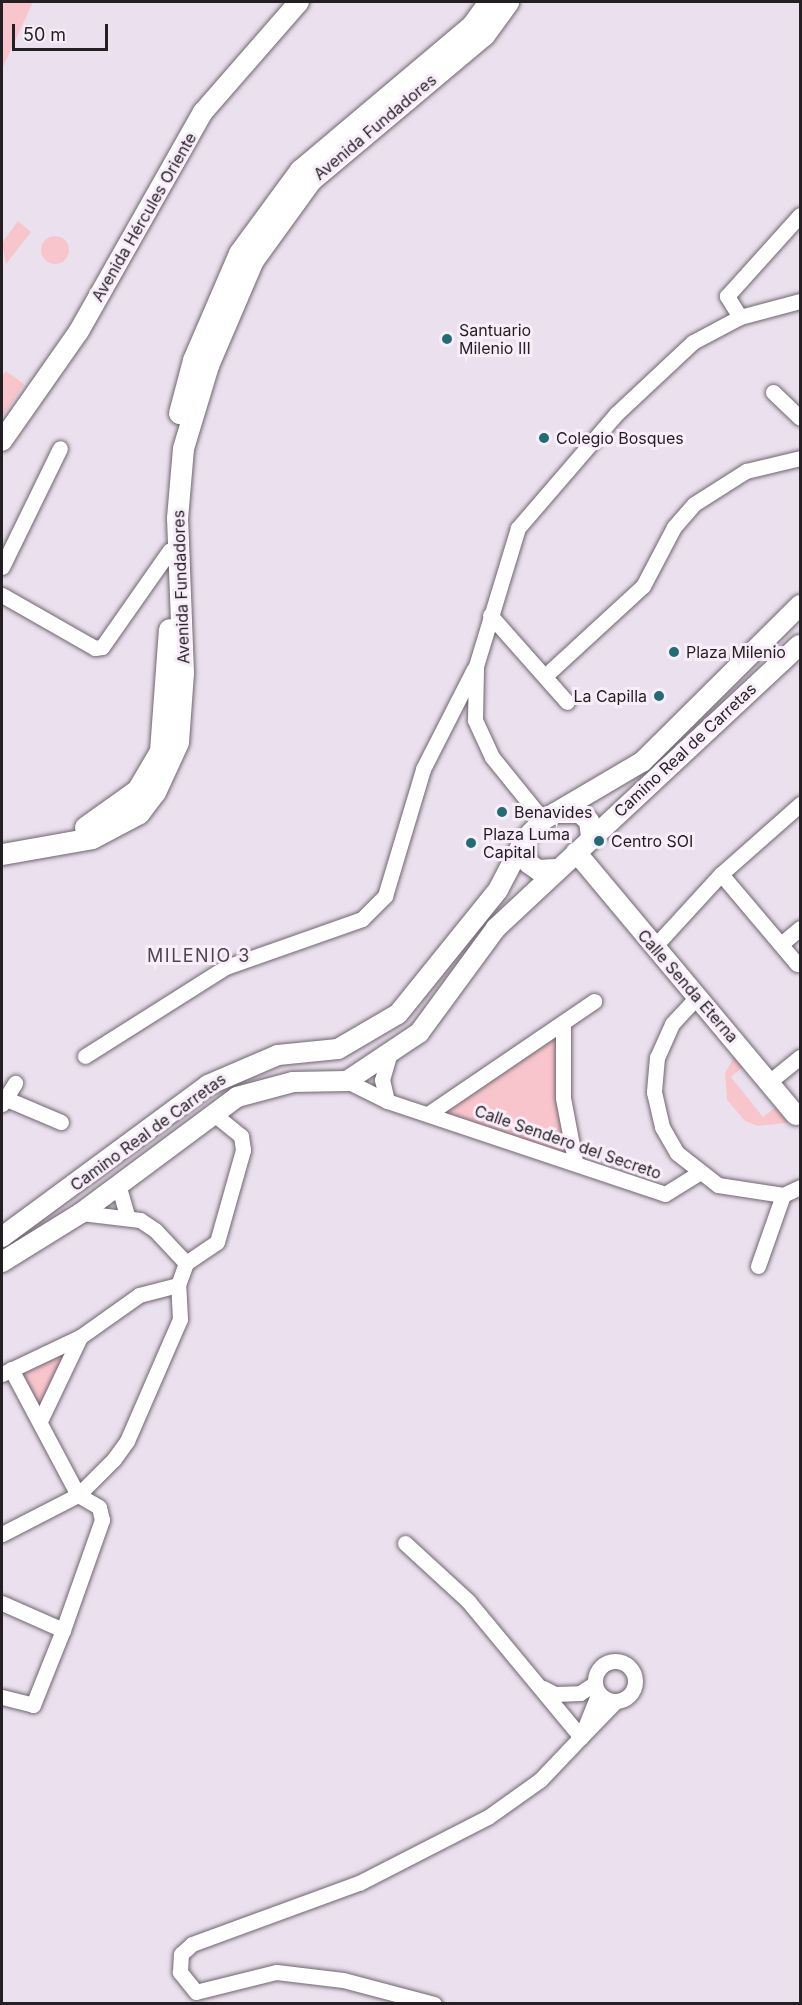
<!DOCTYPE html>
<meta charset="utf-8">
<style>
body{margin:0}
#map{position:relative;width:802px;height:2005px;overflow:hidden;background:#ebe0ed;font-family:Inter,sans-serif}
div>[style]{position:absolute}
.green>*{inset:0;background:#f9c5cd}
.round{border-radius:50%}
.roads{filter:drop-shadow(0 0 2px #6f6671) drop-shadow(0 0 2px #6f6671)}
.minor>*{height:15px;margin:-7.5px;padding:0 7.5px;transform-origin:7.5px;border-radius:7.5px;background:#fff}
.minor>.ring{margin:-7.5px;padding:0;box-sizing:content-box;background:none;border:15px solid #fff;border-radius:50%}
.tertiary>*{height:20px;margin:-10px;padding:0 10px;transform-origin:10px;border-radius:10px;background:#fff}
.secondary>*{height:21px;margin:-10.5px;padding:0 10.5px;transform-origin:10.5px;border-radius:10.5px;background:#fff}
.dots>*{width:16px;height:16px;translate:-50% -50%;box-sizing:border-box;border:3px solid #f8eefa;border-radius:50%}
span{translate:-50% -50%;white-space:nowrap;text-align:center;line-height:1.15;-webkit-text-stroke:6px #f8eefa;paint-order:stroke}
.street-label{font-size:16px;color:#231f23}
.poi-label{font-size:16px;color:#231f23}
.left{translate:0 -50%;text-align:left}
.right{translate:-100% -50%;text-align:right}
.neighbourhood-label{font-size:18px;color:#4d454f;letter-spacing:1.5px}
.frame{position:absolute;inset:0;border:3px solid #231f23;pointer-events:none}
.scale{position:absolute;left:12px;top:24px;width:96px;height:27px;box-sizing:border-box;border:3px solid #231f23;border-top:0;padding-left:8px;font-size:18px;line-height:21px;white-space:nowrap;color:#231f23;-webkit-text-stroke:4px #f8eefa;paint-order:stroke}
</style>
<div id="map">
<div class="green">
<div style="clip-path:polygon(2px 2px,33px 2px,2px 69px)"></div>
<div style="clip-path:polygon(18px 221px,31px 232px,6px 264px,2px 243px)"></div>
<div class="round" style="left:41px;top:236px;width:28px;height:28px"></div>
<div style="clip-path:polygon(6px 371px,24px 384px,2px 417px,2px 376px)"></div>
<div style="clip-path:polygon(563px 1026px,575px 1161px,428px 1114px)"></div>
<div style="clip-path:polygon(740px 1046px,751px 1060px,731px 1077px,763px 1117px,784px 1100px,796px 1115px,786px 1123px,758px 1126px,745px 1121px,727px 1100px,725px 1073px)"></div>
<div style="clip-path:polygon(80px 1337px,40px 1421px,11px 1369px)"></div>
</div>
<div class="roads">
<div class="minor">
<div style="left:740px;top:317px;width:25px;rotate:-122deg"></div>
<div style="left:727px;top:296px;width:109px;rotate:-48deg"></div>
<div style="left:773px;top:392px;width:37px;rotate:44deg"></div>
<div style="left:2px;top:567px;width:132px;rotate:-64deg"></div>
<div style="left:2px;top:595px;width:107px;rotate:29.7deg"></div>
<div style="left:95px;top:648px;width:7px;rotate:-8deg"></div>
<div style="left:102px;top:647px;width:118px;rotate:-55deg"></div>
<div style="left:490px;top:615px;width:116px;rotate:48.5deg"></div>
<div style="left:545px;top:676px;width:133px;rotate:-42.6deg"></div>
<div style="left:643px;top:586px;width:67px;rotate:-62.3deg"></div>
<div style="left:674px;top:527px;width:30px;rotate:-49deg"></div>
<div style="left:694px;top:504px;width:62px;rotate:-32.4deg"></div>
<div style="left:746px;top:471px;width:56px;rotate:-13.5deg"></div>
<div style="left:543px;top:820px;width:81px;rotate:-129deg"></div>
<div style="left:492px;top:757px;width:41px;rotate:-114.7deg"></div>
<div style="left:475px;top:720px;width:54px;rotate:-88.9deg"></div>
<div style="left:476px;top:666px;width:144px;rotate:-73.1deg"></div>
<div style="left:518px;top:528px;width:150px;rotate:-49.3deg"></div>
<div style="left:616px;top:414px;width:105px;rotate:-43.1deg"></div>
<div style="left:693px;top:342px;width:53px;rotate:-28deg"></div>
<div style="left:740px;top:317px;width:62px;rotate:-14.9deg"></div>
<div style="left:721px;top:874px;width:118px;rotate:49.8deg"></div>
<div style="left:781px;top:944px;width:25px;rotate:-40deg"></div>
<div style="left:654px;top:947px;width:99px;rotate:-47.5deg"></div>
<div style="left:721px;top:874px;width:106px;rotate:-41.5deg"></div>
<div style="left:696px;top:998px;width:35px;rotate:133deg"></div>
<div style="left:672px;top:1024px;width:36px;rotate:114deg"></div>
<div style="left:657px;top:1057px;width:35px;rotate:95deg"></div>
<div style="left:654px;top:1092px;width:36px;rotate:77deg"></div>
<div style="left:662px;top:1127px;width:30px;rotate:60deg"></div>
<div style="left:677px;top:1153px;width:52px;rotate:38deg"></div>
<div style="left:718px;top:1185px;width:66px;rotate:8.7deg"></div>
<div style="left:783px;top:1195px;width:19px;rotate:-25deg"></div>
<div style="left:563px;top:1026px;width:72px;rotate:90deg"></div>
<div style="left:563px;top:1098px;width:64px;rotate:79.2deg"></div>
<div style="left:85px;top:1056px;width:167px;rotate:-32.3deg"></div>
<div style="left:226px;top:967px;width:144px;rotate:-19.4deg"></div>
<div style="left:362px;top:919px;width:33px;rotate:-45deg"></div>
<div style="left:385px;top:896px;width:133px;rotate:-73.3deg"></div>
<div style="left:423px;top:769px;width:112px;rotate:-63deg"></div>
<div style="left:347px;top:1081px;width:45px;rotate:26.6deg"></div>
<div style="left:387px;top:1101px;width:293px;rotate:18.5deg"></div>
<div style="left:665px;top:1194px;width:39px;rotate:-32deg"></div>
<div style="left:769px;top:1082px;width:40px;rotate:-39deg"></div>
<div style="left:2px;top:1097px;width:64px;rotate:23deg"></div>
<div style="left:387px;top:1101px;width:22px;rotate:-103deg"></div>
<div style="left:382px;top:1080px;width:25px;rotate:-74deg"></div>
<div style="left:2px;top:1104px;width:25px;rotate:-58deg"></div>
<div style="left:428px;top:1114px;width:201px;rotate:-34.2deg"></div>
<div style="left:118px;top:1184px;width:35px;rotate:74deg"></div>
<div style="left:186px;top:1263px;width:37px;rotate:-34deg"></div>
<div style="left:217px;top:1242px;width:96px;rotate:-74.2deg"></div>
<div style="left:243px;top:1150px;width:14px;rotate:-98deg"></div>
<div style="left:241px;top:1136px;width:35px;rotate:-141deg"></div>
<div style="left:758px;top:1266px;width:75px;rotate:-70.6deg"></div>
<div style="left:11px;top:1369px;width:143px;rotate:62deg"></div>
<div style="left:2px;top:1374px;width:86px;rotate:-25.4deg"></div>
<div style="left:80px;top:1337px;width:72px;rotate:-35.4deg"></div>
<div style="left:139px;top:1295px;width:40px;rotate:-14.4deg"></div>
<div style="left:40px;top:1421px;width:93px;rotate:-64.5deg"></div>
<div style="left:2px;top:1534px;width:85px;rotate:-27.2deg"></div>
<div style="left:78px;top:1495px;width:51px;rotate:-45deg"></div>
<div style="left:114px;top:1459px;width:22px;rotate:-54deg"></div>
<div style="left:127px;top:1441px;width:133px;rotate:-66.5deg"></div>
<div style="left:180px;top:1319px;width:34px;rotate:-93deg"></div>
<div style="left:178px;top:1285px;width:23px;rotate:-70deg"></div>
<div style="left:186px;top:1263px;width:45px;rotate:-133.2deg"></div>
<div style="left:155px;top:1230px;width:18px;rotate:-146deg"></div>
<div style="left:140px;top:1220px;width:59px;rotate:-173.2deg"></div>
<div style="left:405px;top:1543px;width:86px;rotate:42.6deg"></div>
<div style="left:468px;top:1601px;width:177px;rotate:50.3deg"></div>
<div style="left:581px;top:1737px;width:49px;rotate:-45.8deg"></div>
<div style="left:2px;top:1603px;width:67px;rotate:23.9deg"></div>
<div class="ring" style="left:595px;top:1661px;width:25px;height:25px"></div>
<div style="left:543px;top:1688px;width:13px;rotate:27deg"></div>
<div style="left:555px;top:1694px;width:25px;rotate:-2deg"></div>
<div style="left:580px;top:1693px;width:17px;rotate:-33deg"></div>
<div style="left:2px;top:1697px;width:32px;rotate:14deg"></div>
<div style="left:33px;top:1705px;width:81px;rotate:-68.2deg"></div>
<div style="left:63px;top:1630px;width:117px;rotate:-70.5deg"></div>
<div style="left:102px;top:1520px;width:13px;rotate:-103deg"></div>
<div style="left:99px;top:1507px;width:24px;rotate:-150deg"></div>
<div style="left:434px;top:2004px;width:94px;rotate:-165.2deg"></div>
<div style="left:343px;top:1980px;width:67px;rotate:-173.2deg"></div>
<div style="left:276px;top:1972px;width:82px;rotate:166deg"></div>
<div style="left:196px;top:1992px;width:26px;rotate:-129deg"></div>
<div style="left:180px;top:1972px;width:18px;rotate:-87deg"></div>
<div style="left:181px;top:1954px;width:15px;rotate:-42deg"></div>
<div style="left:192px;top:1944px;width:178px;rotate:-20.1deg"></div>
<div style="left:359px;top:1883px;width:145px;rotate:-27.1deg"></div>
<div style="left:488px;top:1817px;width:64px;rotate:-35.4deg"></div>
<div style="left:540px;top:1780px;width:59px;rotate:-46.4deg"></div>
<div style="left:581px;top:1737px;width:45px;rotate:-68deg"></div>
</div>
<div class="tertiary">
<div style="left:2px;top:441px;width:134px;rotate:-55deg"></div>
<div style="left:79px;top:331px;width:252px;rotate:-60.5deg"></div>
<div style="left:203px;top:112px;width:146px;rotate:-48.9deg"></div>
<div style="left:555px;top:813px;width:25px"></div>
<div style="left:580px;top:813px;width:12px;rotate:42deg"></div>
<div style="left:589px;top:821px;width:17px;rotate:83deg"></div>
<div style="left:524px;top:840px;width:23px;rotate:80deg"></div>
<div style="left:528px;top:863px;width:12px;rotate:35deg"></div>
<div style="left:538px;top:870px;width:18px;rotate:-3deg"></div>
<div style="left:576px;top:852px;width:343px;rotate:50.1deg"></div>
<div style="left:2px;top:1237px;width:256px;rotate:-36.4deg"></div>
<div style="left:208px;top:1085px;width:76px;rotate:-23.2deg"></div>
<div style="left:278px;top:1055px;width:60px;rotate:-5.7deg"></div>
<div style="left:338px;top:1049px;width:69px;rotate:-30.3deg"></div>
<div style="left:398px;top:1014px;width:159px;rotate:-51.1deg"></div>
<div style="left:498px;top:890px;width:56px;rotate:-62.5deg"></div>
<div style="left:524px;top:840px;width:28px;rotate:-46deg"></div>
<div style="left:543px;top:820px;width:115px;rotate:-30.4deg"></div>
<div style="left:642px;top:762px;width:223px;rotate:-44.8deg"></div>
<div style="left:2px;top:1262px;width:93px;rotate:-31.8deg"></div>
<div style="left:81px;top:1213px;width:194px;rotate:-36.6deg"></div>
<div style="left:237px;top:1097px;width:58px;rotate:-15deg"></div>
<div style="left:293px;top:1082px;width:54px;rotate:-1.1deg"></div>
<div style="left:347px;top:1081px;width:87px;rotate:-33.7deg"></div>
<div style="left:419px;top:1033px;width:130px;rotate:-53.7deg"></div>
<div style="left:496px;top:928px;width:415px;rotate:-43deg"></div>
</div>
<div class="secondary">
<div style="left:179px;top:413px;width:55px;rotate:-75.2deg"></div>
<div style="left:193px;top:360px;width:116px;rotate:-66.7deg"></div>
<div style="left:239px;top:253px;width:103px;rotate:-53.7deg"></div>
<div style="left:300px;top:170px;width:225px;rotate:-40.1deg"></div>
<div style="left:472px;top:25px;width:29px;rotate:-54deg"></div>
<div style="left:85px;top:827px;width:64px;rotate:-35.4deg"></div>
<div style="left:137px;top:790px;width:45px;rotate:-59.5deg"></div>
<div style="left:160px;top:751px;width:122px;rotate:-85.8deg"></div>
<div style="left:2px;top:854px;width:91px;rotate:-10.1deg"></div>
<div style="left:92px;top:838px;width:53px;rotate:-28deg"></div>
<div style="left:139px;top:813px;width:26px;rotate:-53deg"></div>
<div style="left:155px;top:792px;width:55px;rotate:-65.3deg"></div>
<div style="left:178px;top:742px;width:69px;rotate:-85.9deg"></div>
<div style="left:183px;top:673px;width:155px;rotate:-92.2deg"></div>
<div style="left:177px;top:518px;width:70px;rotate:-85.1deg"></div>
<div style="left:183px;top:448px;width:87px;rotate:-73.2deg"></div>
<div style="left:208px;top:365px;width:114px;rotate:-66.8deg"></div>
<div style="left:253px;top:260px;width:99px;rotate:-54.1deg"></div>
<div style="left:311px;top:180px;width:226px;rotate:-40deg"></div>
<div style="left:484px;top:35px;width:41px;rotate:-54deg"></div>
</div>
</div>
<div class="dots">
<div style="left:447px;top:339px;background:#226d73"></div>
<div style="left:544px;top:438px;background:#226d73"></div>
<div style="left:674px;top:652px;background:#226d73"></div>
<div style="left:659px;top:696px;background:#226d73"></div>
<div style="left:502px;top:812px;background:#226d73"></div>
<div style="left:599px;top:841px;background:#226d73"></div>
<div style="left:471px;top:843px;background:#226d73"></div>
</div>
<div class="street-label">
<span style="left:375px;top:127px;rotate:-40deg">Avenida Fundadores</span>
<span style="left:144px;top:217px;rotate:-60deg">Avenida Hércules Oriente</span>
<span style="left:181px;top:587px;rotate:-92deg">Avenida Fundadores</span>
<span style="left:685px;top:750px;rotate:-43deg">Camino Real de Carretas</span>
<span style="left:688px;top:986px;rotate:49deg">Calle Senda Eterna</span>
<span style="left:148px;top:1132px;rotate:-36deg">Camino Real de Carretas</span>
<span style="left:568px;top:1142px;rotate:19deg">Calle Sendero del Secreto</span>
</div>
<div class="poi-label">
<span class="left" style="left:459px;top:339px">Santuario<br>Milenio III</span>
<span class="left" style="left:556px;top:438px">Colegio Bosques</span>
<span class="left" style="left:686px;top:652px">Plaza Milenio</span>
<span class="right" style="left:647px;top:696px">La Capilla</span>
<span class="left" style="left:514px;top:812px">Benavides</span>
<span class="left" style="left:483px;top:843px">Plaza Luma<br>Capital</span>
<span class="left" style="left:611px;top:841px">Centro SOI</span>
</div>
<div class="neighbourhood-label">
<span style="left:199px;top:956px">MILENIO 3</span>
</div>
<div class="frame"></div>
<div class="scale">50 m</div>
</div>
